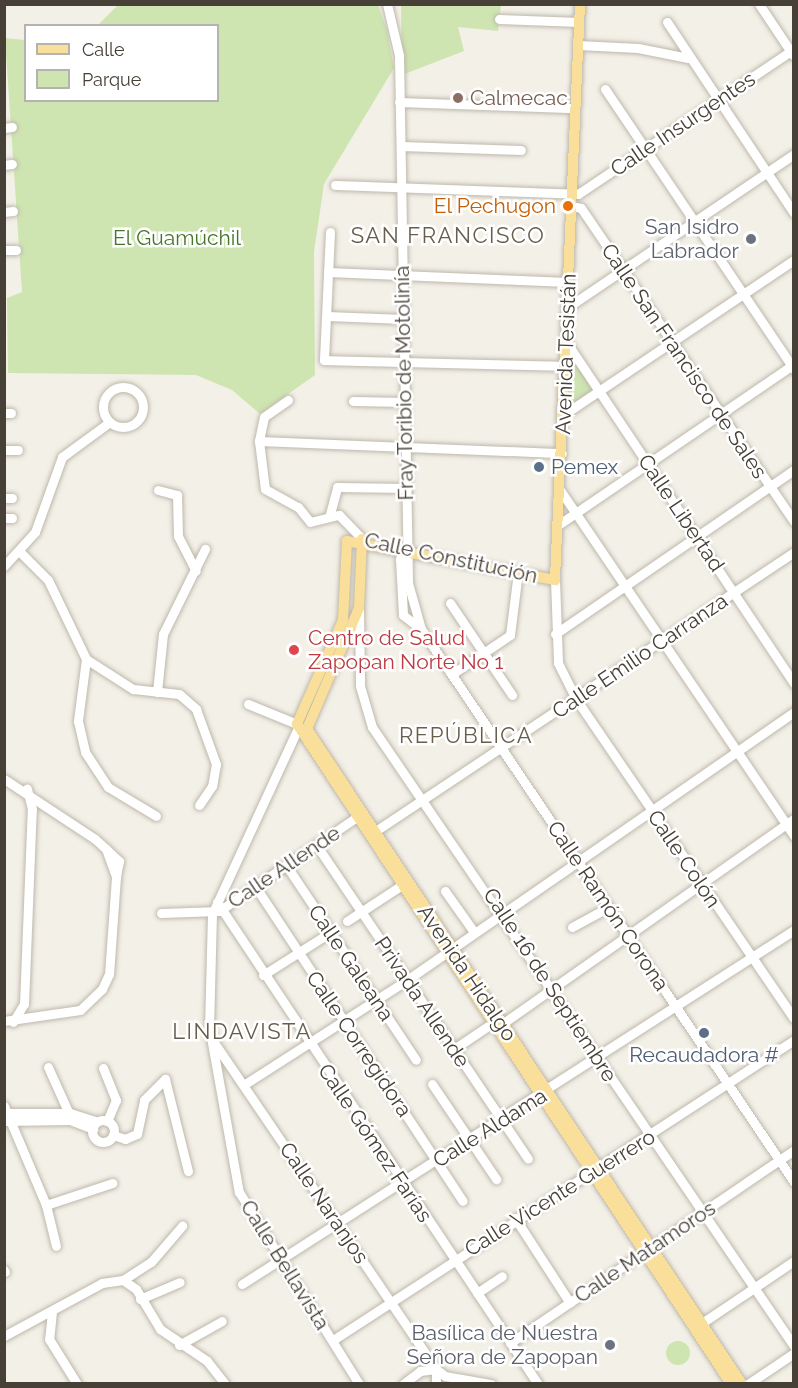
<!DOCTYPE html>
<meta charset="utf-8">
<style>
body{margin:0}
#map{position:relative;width:798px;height:1388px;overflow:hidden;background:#f3f0e8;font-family:Raleway,sans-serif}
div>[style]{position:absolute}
.green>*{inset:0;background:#cee5b2}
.round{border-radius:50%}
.roads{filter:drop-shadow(0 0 2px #beb8ab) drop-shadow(0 0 2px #beb8ab)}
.minor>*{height:9px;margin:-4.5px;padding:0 4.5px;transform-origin:4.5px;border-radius:4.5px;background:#fff}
.minor>.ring{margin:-4.5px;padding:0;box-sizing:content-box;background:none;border:9px solid #fff;border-radius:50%}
.major>*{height:10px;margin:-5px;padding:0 5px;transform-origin:5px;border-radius:5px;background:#f9df9a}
.dots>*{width:16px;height:16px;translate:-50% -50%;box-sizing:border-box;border:3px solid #fff;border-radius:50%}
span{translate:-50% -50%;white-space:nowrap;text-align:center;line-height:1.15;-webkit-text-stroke:5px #fff;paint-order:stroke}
.education-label{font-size:21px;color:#785e54}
.left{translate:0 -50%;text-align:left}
.street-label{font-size:21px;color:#464037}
.food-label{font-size:21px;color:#c56008}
.right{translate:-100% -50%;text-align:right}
.worship-label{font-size:21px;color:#5b616d}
.park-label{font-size:21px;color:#47752c}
.service-label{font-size:21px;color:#4e5e75}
.health-label{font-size:21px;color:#be3a42}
.neighbourhood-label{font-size:22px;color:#685e4e;letter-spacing:1.5px}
.frame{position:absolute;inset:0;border:6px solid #464037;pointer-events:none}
.legend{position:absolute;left:24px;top:24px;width:195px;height:78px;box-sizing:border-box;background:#fff;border:2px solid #b5b3af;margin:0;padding:8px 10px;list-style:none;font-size:18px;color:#464037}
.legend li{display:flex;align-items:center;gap:12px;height:30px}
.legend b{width:30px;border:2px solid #b5b3af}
</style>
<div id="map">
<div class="green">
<div style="clip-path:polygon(118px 5px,378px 5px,387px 30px,394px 68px,324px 184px,314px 252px,315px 375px,260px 414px,232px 390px,196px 375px,8px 373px,7px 298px,22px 292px,5px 38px,25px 40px,26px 100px,218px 100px,218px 26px,98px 25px)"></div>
<div style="clip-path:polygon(401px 5px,501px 5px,498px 31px,458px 27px,464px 51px,402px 75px)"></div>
<div style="clip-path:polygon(570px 354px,596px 390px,567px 410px,569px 369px)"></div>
<div class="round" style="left:666px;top:1341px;width:24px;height:24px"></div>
</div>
<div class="roads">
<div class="minor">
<div style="left:387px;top:4px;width:52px;rotate:76.8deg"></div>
<div style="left:399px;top:55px;width:528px;rotate:89.02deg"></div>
<div style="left:408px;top:583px;width:48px;rotate:74.2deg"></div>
<div style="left:759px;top:4px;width:61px;rotate:56.3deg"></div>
<div style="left:499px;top:19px;width:80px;rotate:2.1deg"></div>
<div style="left:667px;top:22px;width:229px;rotate:56.4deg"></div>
<div style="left:578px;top:45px;width:60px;rotate:2.9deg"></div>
<div style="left:638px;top:48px;width:51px;rotate:11.3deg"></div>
<div style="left:605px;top:89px;width:338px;rotate:56deg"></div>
<div style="left:399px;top:102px;width:176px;rotate:2deg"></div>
<div style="left:4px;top:128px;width:8px;rotate:-7deg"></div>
<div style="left:401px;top:146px;width:120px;rotate:1.9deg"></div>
<div style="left:4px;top:165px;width:8px;rotate:-7deg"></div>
<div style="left:335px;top:185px;width:243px;rotate:2.1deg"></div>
<div style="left:578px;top:194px;width:260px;rotate:-33.9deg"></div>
<div style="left:571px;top:206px;width:10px;rotate:11deg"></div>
<div style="left:581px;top:208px;width:379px;rotate:55.8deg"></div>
<div style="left:4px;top:212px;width:9px;rotate:-6deg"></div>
<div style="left:330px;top:232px;width:128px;rotate:92.7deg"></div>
<div style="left:324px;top:360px;width:241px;rotate:1.4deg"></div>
<div style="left:4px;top:250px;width:12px"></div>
<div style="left:328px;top:272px;width:240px;rotate:2.4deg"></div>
<div style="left:568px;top:307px;width:273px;rotate:-34.1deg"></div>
<div style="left:327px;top:316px;width:77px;rotate:2.2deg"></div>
<div style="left:567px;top:343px;width:410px;rotate:56.3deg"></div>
<div class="ring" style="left:103px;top:387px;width:31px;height:31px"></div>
<div style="left:288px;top:400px;width:29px;rotate:145deg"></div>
<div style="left:264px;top:417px;width:25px;rotate:102deg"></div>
<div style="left:259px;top:441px;width:48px;rotate:82.9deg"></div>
<div style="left:265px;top:489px;width:38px;rotate:29deg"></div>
<div style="left:298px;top:507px;width:19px;rotate:51deg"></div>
<div style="left:310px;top:522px;width:30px;rotate:-14deg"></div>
<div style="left:339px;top:515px;width:33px;rotate:46deg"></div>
<div style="left:353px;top:401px;width:52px;rotate:1.1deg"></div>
<div style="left:4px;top:413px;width:7px"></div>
<div style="left:563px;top:415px;width:278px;rotate:-33.9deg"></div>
<div style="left:259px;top:441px;width:303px;rotate:2.3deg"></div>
<div style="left:4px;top:450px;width:14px"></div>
<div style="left:158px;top:490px;width:20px;rotate:15deg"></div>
<div style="left:177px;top:495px;width:41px;rotate:88.6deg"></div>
<div style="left:178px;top:536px;width:39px;rotate:63deg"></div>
<div style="left:560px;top:490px;width:418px;rotate:55.9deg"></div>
<div style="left:4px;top:498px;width:8px"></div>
<div style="left:330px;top:514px;width:28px;rotate:-75deg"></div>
<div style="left:337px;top:487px;width:70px;rotate:0.8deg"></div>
<div style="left:4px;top:518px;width:8px"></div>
<div style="left:558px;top:525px;width:286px;rotate:-34.3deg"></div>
<div style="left:406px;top:548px;width:13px;rotate:119deg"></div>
<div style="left:400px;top:559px;width:56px;rotate:86.9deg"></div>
<div style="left:403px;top:615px;width:23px;rotate:38deg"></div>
<div style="left:421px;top:629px;width:667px;rotate:56deg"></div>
<div style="left:21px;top:553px;width:38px;rotate:45deg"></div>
<div style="left:48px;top:580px;width:88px;rotate:64.3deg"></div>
<div style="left:86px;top:659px;width:56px;rotate:32.6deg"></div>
<div style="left:133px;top:689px;width:46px;rotate:6.2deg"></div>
<div style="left:179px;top:694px;width:23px;rotate:41deg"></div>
<div style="left:196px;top:709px;width:59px;rotate:70deg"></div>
<div style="left:216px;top:764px;width:22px;rotate:100deg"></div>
<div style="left:212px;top:786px;width:23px;rotate:124deg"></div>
<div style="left:4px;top:566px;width:46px;rotate:-47.6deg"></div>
<div style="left:35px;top:532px;width:80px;rotate:-70.2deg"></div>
<div style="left:62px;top:457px;width:56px;rotate:-36.3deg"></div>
<div style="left:555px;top:580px;width:83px;rotate:87.9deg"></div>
<div style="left:558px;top:663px;width:40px;rotate:63.4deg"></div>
<div style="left:576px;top:699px;width:386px;rotate:55.7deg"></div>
<div style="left:450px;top:603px;width:111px;rotate:56deg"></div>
<div style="left:359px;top:610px;width:76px;rotate:89.2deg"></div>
<div style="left:360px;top:686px;width:43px;rotate:73.7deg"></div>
<div style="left:372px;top:727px;width:749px;rotate:55.72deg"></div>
<div style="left:555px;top:634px;width:290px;rotate:-34.5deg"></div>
<div style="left:86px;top:659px;width:63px;rotate:97.4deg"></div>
<div style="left:78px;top:721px;width:32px;rotate:77deg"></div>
<div style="left:85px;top:752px;width:42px;rotate:56.7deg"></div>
<div style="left:108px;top:787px;width:56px;rotate:31.1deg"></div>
<div style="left:452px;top:674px;width:70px;rotate:-33.9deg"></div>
<div style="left:510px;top:635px;width:64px;rotate:-82.8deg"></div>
<div style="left:157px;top:692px;width:58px;rotate:-84.1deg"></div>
<div style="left:163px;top:634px;width:95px;rotate:-63.7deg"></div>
<div style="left:248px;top:704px;width:53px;rotate:22.2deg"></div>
<div style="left:298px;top:728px;width:205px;rotate:114.8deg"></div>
<div style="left:212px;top:914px;width:112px;rotate:91.5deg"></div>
<div style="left:209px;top:1026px;width:169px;rotate:79.8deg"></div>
<div style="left:239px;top:1192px;width:226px;rotate:58deg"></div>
<div style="left:4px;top:779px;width:109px;rotate:33.4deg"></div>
<div style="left:95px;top:839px;width:15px;rotate:42deg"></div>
<div style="left:106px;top:849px;width:30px;rotate:70deg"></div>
<div style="left:116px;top:877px;width:97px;rotate:94.1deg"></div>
<div style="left:109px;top:974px;width:17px;rotate:115deg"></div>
<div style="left:102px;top:989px;width:30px;rotate:136deg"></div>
<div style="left:80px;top:1010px;width:77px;rotate:171.8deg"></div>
<div style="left:371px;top:834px;width:508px;rotate:-33.69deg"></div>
<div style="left:317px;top:846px;width:377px;rotate:56deg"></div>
<div style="left:106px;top:849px;width:18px;rotate:43deg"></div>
<div style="left:119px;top:861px;width:16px;rotate:101deg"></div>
<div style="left:286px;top:865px;width:234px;rotate:56.3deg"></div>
<div style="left:255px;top:886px;width:377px;rotate:56.6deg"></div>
<div style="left:445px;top:891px;width:50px;rotate:54.7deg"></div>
<div style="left:217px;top:902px;width:579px;rotate:56.34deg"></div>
<div style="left:161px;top:913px;width:58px;rotate:-2deg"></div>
<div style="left:219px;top:911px;width:163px;rotate:-34.3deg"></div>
<div style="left:347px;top:921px;width:62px;rotate:-33.2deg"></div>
<div style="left:572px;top:927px;width:42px;rotate:-28.4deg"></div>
<div style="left:263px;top:975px;width:84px;rotate:-32.4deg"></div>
<div style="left:13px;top:1022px;width:21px;rotate:-59deg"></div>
<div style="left:24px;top:1004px;width:195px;rotate:-87.7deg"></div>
<div style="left:32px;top:809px;width:21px;rotate:-104deg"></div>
<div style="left:499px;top:1026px;width:360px;rotate:-35.1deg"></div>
<div style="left:211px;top:1038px;width:400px;rotate:55.8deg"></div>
<div style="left:436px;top:1369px;width:11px;rotate:38deg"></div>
<div style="left:445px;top:1376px;width:47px;rotate:9.9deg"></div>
<div style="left:454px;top:1049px;width:45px;rotate:-34deg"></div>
<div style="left:48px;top:1067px;width:54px;rotate:65.8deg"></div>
<div style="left:103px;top:1068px;width:35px;rotate:68deg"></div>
<div style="left:116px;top:1100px;width:23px;rotate:113deg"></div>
<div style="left:245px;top:1084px;width:193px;rotate:-32.7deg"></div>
<div style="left:407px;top:980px;width:471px;rotate:-34.7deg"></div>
<div style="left:432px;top:1084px;width:115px;rotate:56deg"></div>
<div style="left:4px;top:1106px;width:108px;rotate:67deg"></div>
<div style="left:46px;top:1205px;width:42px;rotate:76.3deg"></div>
<div style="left:5px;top:1113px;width:65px"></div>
<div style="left:70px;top:1113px;width:28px;rotate:18deg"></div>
<div class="ring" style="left:92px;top:1120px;width:13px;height:13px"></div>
<div style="left:4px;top:1121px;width:66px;rotate:-0.9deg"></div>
<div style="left:70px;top:1120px;width:25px;rotate:21deg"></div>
<div style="left:113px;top:1135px;width:13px;rotate:18deg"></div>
<div style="left:125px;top:1139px;width:13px;rotate:-23deg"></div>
<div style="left:137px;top:1134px;width:35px;rotate:-78deg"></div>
<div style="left:144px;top:1100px;width:30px;rotate:-45deg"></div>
<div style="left:165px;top:1079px;width:95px;rotate:76deg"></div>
<div style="left:46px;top:1205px;width:70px;rotate:-18.4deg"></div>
<div style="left:515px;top:1218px;width:101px;rotate:57.1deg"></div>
<div style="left:4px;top:1270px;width:2px;rotate:63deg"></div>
<div style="left:123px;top:1280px;width:33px;rotate:-33deg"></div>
<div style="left:151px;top:1262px;width:48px;rotate:-49.3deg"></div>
<div style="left:242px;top:1284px;width:656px;rotate:-32.67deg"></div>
<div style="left:477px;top:1293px;width:30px;rotate:-34deg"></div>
<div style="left:140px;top:1299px;width:43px;rotate:-23deg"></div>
<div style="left:52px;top:1312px;width:27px;rotate:96deg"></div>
<div style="left:49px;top:1339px;width:53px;rotate:58.1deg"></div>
<div style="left:696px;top:1327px;width:118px;rotate:-34deg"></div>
<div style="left:4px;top:1336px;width:111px;rotate:-28.4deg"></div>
<div style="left:102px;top:1283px;width:21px;rotate:-8deg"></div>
<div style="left:123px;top:1280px;width:16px;rotate:35deg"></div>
<div style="left:136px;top:1289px;width:47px;rotate:59deg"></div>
<div style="left:160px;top:1329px;width:57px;rotate:34.2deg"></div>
<div style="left:207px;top:1361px;width:29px;rotate:52deg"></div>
<div style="left:333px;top:1340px;width:550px;rotate:-33.05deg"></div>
<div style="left:510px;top:1343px;width:343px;rotate:-34.2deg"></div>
<div style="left:179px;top:1345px;width:49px;rotate:-29.2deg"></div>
<div style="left:403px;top:1384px;width:21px;rotate:-37deg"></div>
<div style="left:420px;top:1371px;width:16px;rotate:-7deg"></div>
<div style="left:436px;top:1384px;width:15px;rotate:-90deg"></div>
<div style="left:748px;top:1384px;width:55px;rotate:-34deg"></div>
</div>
<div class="major">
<div style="left:580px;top:4px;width:577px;rotate:92.49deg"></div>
<div style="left:555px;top:580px;width:212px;rotate:-169.4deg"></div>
<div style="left:347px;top:541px;width:79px;rotate:92.9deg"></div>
<div style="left:343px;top:620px;width:114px;rotate:113.9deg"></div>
<div style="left:297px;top:724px;width:790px;rotate:56.67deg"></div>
<div style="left:362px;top:539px;width:69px;rotate:92.5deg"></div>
<div style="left:359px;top:608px;width:132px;rotate:113.3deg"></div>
<div style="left:307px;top:729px;width:786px;rotate:56.41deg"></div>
</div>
</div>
<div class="dots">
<div style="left:458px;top:98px;background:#8d6e63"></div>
<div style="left:568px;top:206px;background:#e8710a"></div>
<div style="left:751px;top:239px;background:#6b7280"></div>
<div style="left:539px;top:467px;background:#5c6f8a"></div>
<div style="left:294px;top:650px;background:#e0444e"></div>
<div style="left:704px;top:1033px;background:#5c6f8a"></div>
<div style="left:610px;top:1345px;background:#6b7280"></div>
</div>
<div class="education-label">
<span class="left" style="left:470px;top:98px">Calmecac</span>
</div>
<div class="street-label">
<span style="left:683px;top:124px;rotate:-34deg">Calle Insurgentes</span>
<span style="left:566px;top:354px;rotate:-88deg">Avenida Tesistán</span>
<span style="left:684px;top:361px;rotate:56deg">Calle San Francisco de Sales</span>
<span style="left:404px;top:383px;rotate:-91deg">Fray Toribio de Motolinía</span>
<span style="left:681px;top:513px;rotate:56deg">Calle Libertad</span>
<span style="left:451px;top:558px;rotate:12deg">Calle Constitución</span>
<span style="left:640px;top:656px;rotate:-34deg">Calle Emilio Carranza</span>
<span style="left:684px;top:859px;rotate:56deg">Calle Colón</span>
<span style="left:284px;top:867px;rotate:-34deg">Calle Allende</span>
<span style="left:608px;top:906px;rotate:56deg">Calle Ramón Corona</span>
<span style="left:351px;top:963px;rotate:56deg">Calle Galeana</span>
<span style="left:467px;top:973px;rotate:56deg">Avenida Hidalgo</span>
<span style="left:550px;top:985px;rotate:57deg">Calle 16 de Septiembre</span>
<span style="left:422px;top:1002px;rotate:56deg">Privada Allende</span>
<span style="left:359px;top:1044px;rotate:56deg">Calle Corregidora</span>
<span style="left:490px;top:1128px;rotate:-32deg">Calle Aldama</span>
<span style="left:375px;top:1143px;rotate:56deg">Calle Gómez Farías</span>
<span style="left:560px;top:1193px;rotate:-32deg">Calle Vicente Guerrero</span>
<span style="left:324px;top:1203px;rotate:56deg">Calle Naranjos</span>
<span style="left:645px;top:1252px;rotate:-34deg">Calle Matamoros</span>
<span style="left:285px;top:1265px;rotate:58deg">Calle Bellavista</span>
</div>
<div class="food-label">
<span class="right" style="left:556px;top:206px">El Pechugon</span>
</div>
<div class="worship-label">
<span class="right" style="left:739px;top:239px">San Isidro<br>Labrador</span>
<span class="right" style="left:598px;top:1345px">Basílica de Nuestra<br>Señora de Zapopan</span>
</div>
<div class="park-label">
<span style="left:177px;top:238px">El Guamúchil</span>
</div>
<div class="service-label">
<span class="left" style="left:551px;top:467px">Pemex</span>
<span style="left:704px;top:1055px">Recaudadora #</span>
</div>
<div class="health-label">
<span class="left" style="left:308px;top:650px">Centro de Salud<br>Zapopan Norte No 1</span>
</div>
<div class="neighbourhood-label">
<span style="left:448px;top:236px">SAN FRANCISCO</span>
<span style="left:466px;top:736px">REPÚBLICA</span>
<span style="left:242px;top:1032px">LINDAVISTA</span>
</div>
<div class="frame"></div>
<ul class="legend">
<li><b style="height:8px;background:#f9df9a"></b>Calle</li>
<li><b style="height:16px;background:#cee5b2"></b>Parque</li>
</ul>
</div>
